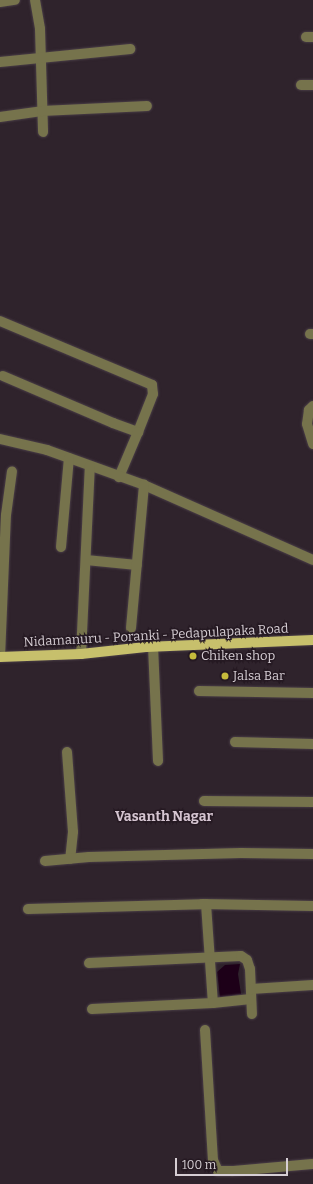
<!DOCTYPE html>
<style>
body{margin:0}
#map{position:relative;width:313px;height:1184px;overflow:hidden;background:#2f232c;font-family:Bitter,serif}
div>[style]{position:absolute}
.water>*{inset:0;background:#1d0018}
.roads{filter:drop-shadow(0 0 1px #4a3e47) drop-shadow(0 0 1px #4a3e47)}
.minor>*{height:10px;margin:-5px;padding:0 5px;transform-origin:5px;border-radius:5px;background:#76734c}
.major>*{height:10px;margin:-5px;padding:0 5px;transform-origin:5px;border-radius:5px;background:#c7c06c}
.dots>*{width:11px;height:11px;translate:-50% -50%;box-sizing:border-box;border:2px solid #251922;border-radius:50%}
span{translate:-50% -50%;white-space:nowrap;text-align:center;line-height:1.15;-webkit-text-stroke:3px #251922;paint-order:stroke}
.street-label{font-size:13px;color:#d6ced4}
.poi-label{font-size:13px;color:#d6ced4}
.left{translate:0 -50%;text-align:left}
.neighbourhood-label{font-size:14px;color:#d5c5d1;font-weight:700}
.scale{position:absolute;left:175px;top:1158px;width:113px;height:18px;box-sizing:border-box;border:2px solid #d6ced4;border-top:0;padding-left:5px;font-size:12px;line-height:14px;white-space:nowrap;color:#d6ced4;-webkit-text-stroke:3px #251922;paint-order:stroke}
</style>
<div id="map">
<div class="water">
<div style="clip-path:polygon(240px 964px,238px 974px,241px 994px,220px 997px,217px 972px,225px 965px)"></div>
</div>
<div class="roads">
<div class="minor">
<div style="left:35px;top:0;width:29px;rotate:80deg"></div>
<div style="left:40px;top:29px;width:103px;rotate:88.3deg"></div>
<div style="left:0;top:2px;width:15px;rotate:-8deg"></div>
<div style="left:306px;top:37px;width:7px"></div>
<div style="left:0;top:62px;width:131px;rotate:-5.7deg"></div>
<div style="left:301px;top:85px;width:12px"></div>
<div style="left:0;top:117px;width:42px;rotate:-8.1deg"></div>
<div style="left:42px;top:111px;width:105px;rotate:-2.7deg"></div>
<div style="left:0;top:321px;width:165px;rotate:22.8deg"></div>
<div style="left:152px;top:385px;width:9px;rotate:84deg"></div>
<div style="left:153px;top:394px;width:41px;rotate:111.5deg"></div>
<div style="left:310px;top:334px;width:3px"></div>
<div style="left:3px;top:376px;width:120px;rotate:23.1deg"></div>
<div style="left:113px;top:423px;width:27px;rotate:20deg"></div>
<div style="left:138px;top:432px;width:49px;rotate:112.9deg"></div>
<div style="left:313px;top:406px;width:6px;rotate:135deg"></div>
<div style="left:309px;top:410px;width:14px;rotate:98deg"></div>
<div style="left:307px;top:424px;width:21px;rotate:73deg"></div>
<div style="left:0;top:439px;width:48px;rotate:13.2deg"></div>
<div style="left:47px;top:450px;width:103px;rotate:19.8deg"></div>
<div style="left:144px;top:485px;width:185px;rotate:23.9deg"></div>
<div style="left:61px;top:547px;width:89px;rotate:-84.9deg"></div>
<div style="left:86px;top:560px;width:51px;rotate:5.6deg"></div>
<div style="left:131px;top:628px;width:144px;rotate:-84.8deg"></div>
<div style="left:153px;top:646px;width:115px;rotate:87.5deg"></div>
<div style="left:81px;top:654px;width:188px;rotate:-87.3deg"></div>
<div style="left:0;top:657px;width:142px;rotate:-87.6deg"></div>
<div style="left:6px;top:515px;width:44px;rotate:-82.2deg"></div>
<div style="left:199px;top:691px;width:114px;rotate:1deg"></div>
<div style="left:235px;top:742px;width:78px;rotate:1.5deg"></div>
<div style="left:67px;top:752px;width:80px;rotate:85.7deg"></div>
<div style="left:73px;top:832px;width:27px;rotate:96deg"></div>
<div style="left:204px;top:801px;width:109px;rotate:0.5deg"></div>
<div style="left:45px;top:861px;width:44px;rotate:-5.2deg"></div>
<div style="left:89px;top:857px;width:152px;rotate:-1.5deg"></div>
<div style="left:241px;top:853px;width:72px;rotate:0.8deg"></div>
<div style="left:206px;top:904px;width:99px;rotate:86deg"></div>
<div style="left:28px;top:909px;width:174px;rotate:-1.6deg"></div>
<div style="left:202px;top:904px;width:111px;rotate:1deg"></div>
<div style="left:89px;top:963px;width:152px;rotate:-2.6deg"></div>
<div style="left:241px;top:956px;width:7px;rotate:34deg"></div>
<div style="left:247px;top:960px;width:9px;rotate:72deg"></div>
<div style="left:250px;top:969px;width:45px;rotate:87.5deg"></div>
<div style="left:251px;top:989px;width:62px;rotate:-3.7deg"></div>
<div style="left:92px;top:1009px;width:121px;rotate:-2.8deg"></div>
<div style="left:213px;top:1003px;width:38px;rotate:-6deg"></div>
<div style="left:205px;top:1030px;width:130px;rotate:86.5deg"></div>
<div style="left:213px;top:1160px;width:12px;rotate:66deg"></div>
<div style="left:218px;top:1171px;width:15px"></div>
<div style="left:233px;top:1171px;width:80px;rotate:-5deg"></div>
</div>
<div class="major">
<div style="left:0;top:657px;width:81px;rotate:-2.1deg"></div>
<div style="left:81px;top:654px;width:65px;rotate:-6.1deg"></div>
<div style="left:146px;top:647px;width:167px;rotate:-2.4deg"></div>
</div>
</div>
<div class="dots">
<div style="left:193px;top:656px;background:#c6bb3c"></div>
<div style="left:225px;top:676px;background:#c6bb3c"></div>
</div>
<div class="street-label">
<span style="left:156px;top:636px;rotate:-3deg">Nidamanuru - Poranki - Pedapulapaka Road</span>
</div>
<div class="poi-label">
<span class="left" style="left:201px;top:656px">Chiken shop</span>
<span class="left" style="left:233px;top:676px">Jalsa Bar</span>
</div>
<div class="neighbourhood-label">
<span style="left:164px;top:817px">Vasanth Nagar</span>
</div>
<div class="scale">100 m</div>
</div>
